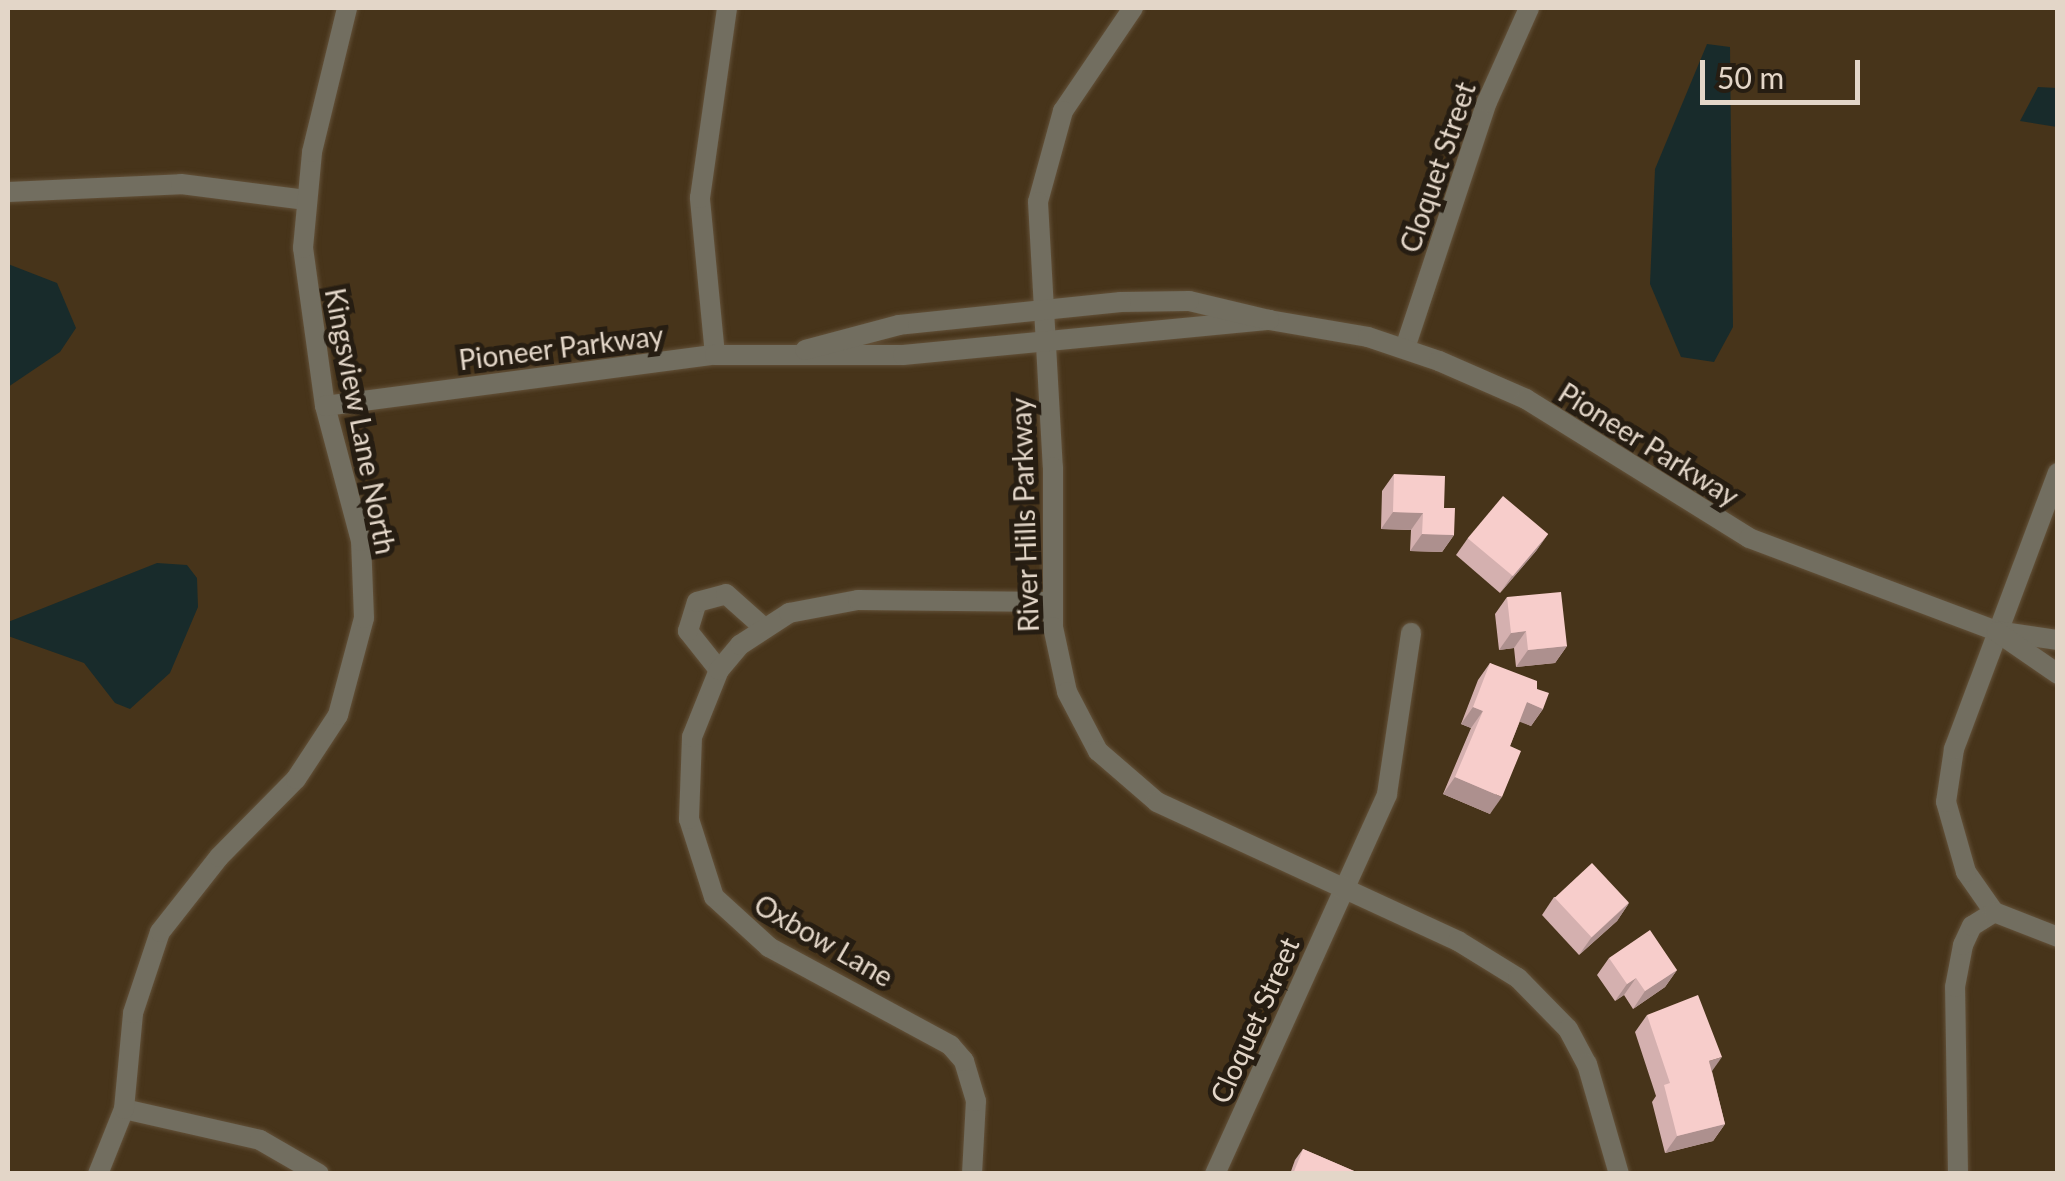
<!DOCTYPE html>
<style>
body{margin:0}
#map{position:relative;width:2065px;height:1181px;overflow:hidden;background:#47341a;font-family:Lato,sans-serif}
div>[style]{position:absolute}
.water>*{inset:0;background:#182b2b}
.roads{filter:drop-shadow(0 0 2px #635139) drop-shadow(0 0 2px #635139)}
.minor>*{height:20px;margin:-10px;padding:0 10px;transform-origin:10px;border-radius:10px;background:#726e60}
.tertiary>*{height:20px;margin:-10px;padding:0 10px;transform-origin:10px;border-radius:10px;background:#726e60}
.wall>*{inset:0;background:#d4b0af}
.shaded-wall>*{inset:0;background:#ad908e}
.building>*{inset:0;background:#f7cdcb;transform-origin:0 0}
span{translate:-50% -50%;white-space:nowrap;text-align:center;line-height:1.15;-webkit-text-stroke:10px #261d12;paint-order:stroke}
.street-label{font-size:28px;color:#e3d6c8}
.frame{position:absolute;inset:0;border:10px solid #e3d6c8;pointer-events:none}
.scale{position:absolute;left:1700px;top:60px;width:160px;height:45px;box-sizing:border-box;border:5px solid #e3d6c8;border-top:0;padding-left:12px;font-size:30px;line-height:35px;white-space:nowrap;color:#e3d6c8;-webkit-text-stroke:8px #261d12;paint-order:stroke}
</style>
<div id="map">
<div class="water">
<div style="clip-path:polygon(1707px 44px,1730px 47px,1733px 327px,1714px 362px,1681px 357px,1650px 284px,1655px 169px)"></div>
<div style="clip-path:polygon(2038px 87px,2057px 88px,2057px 127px,2020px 121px)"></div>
<div style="clip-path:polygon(8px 264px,57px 283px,76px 328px,60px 352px,8px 387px)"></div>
<div style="clip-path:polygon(157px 563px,187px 565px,197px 578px,198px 607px,170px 673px,130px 709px,115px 703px,84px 663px,8px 636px,8px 622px)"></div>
</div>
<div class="roads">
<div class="minor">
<div style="left:8px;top:192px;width:173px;rotate:-2.6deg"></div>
<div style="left:181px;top:184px;width:126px;rotate:7.3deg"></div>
<div style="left:1405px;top:348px;width:259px;rotate:-71.6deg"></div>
<div style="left:1487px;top:102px;width:103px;rotate:-65.9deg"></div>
<div style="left:715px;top:355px;width:158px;rotate:-95.5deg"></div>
<div style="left:700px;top:198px;width:192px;rotate:-81.9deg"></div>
<div style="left:719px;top:670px;width:50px;rotate:-128.5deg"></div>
<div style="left:688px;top:631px;width:30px;rotate:-73deg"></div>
<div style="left:697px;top:602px;width:30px;rotate:-15deg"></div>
<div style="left:726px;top:594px;width:50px;rotate:41.7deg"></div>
<div style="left:1994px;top:912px;width:49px;rotate:-125deg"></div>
<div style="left:1966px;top:872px;width:73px;rotate:-105.9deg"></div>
<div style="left:1946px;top:802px;width:54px;rotate:-81.4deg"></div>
<div style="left:1954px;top:749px;width:295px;rotate:-69.4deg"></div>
<div style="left:124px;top:1109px;width:139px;rotate:12.8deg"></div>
<div style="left:260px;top:1140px;width:68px;rotate:30deg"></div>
<div style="left:98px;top:1174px;width:70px;rotate:-68.2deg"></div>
<div style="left:124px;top:1109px;width:96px;rotate:-84.6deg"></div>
<div style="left:133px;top:1013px;width:85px;rotate:-71.6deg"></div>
<div style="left:160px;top:932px;width:95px;rotate:-51.8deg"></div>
<div style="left:219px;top:857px;width:110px;rotate:-45.4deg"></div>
<div style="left:296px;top:779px;width:77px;rotate:-56.7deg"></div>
<div style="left:338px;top:715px;width:100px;rotate:-75deg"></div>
<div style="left:364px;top:618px;width:77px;rotate:-92.2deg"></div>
<div style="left:361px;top:541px;width:140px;rotate:-104.9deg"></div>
<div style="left:325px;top:406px;width:160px;rotate:-97.9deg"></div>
<div style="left:303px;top:248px;width:96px;rotate:-84.6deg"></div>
<div style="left:312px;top:152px;width:148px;rotate:-76.3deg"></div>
<div style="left:972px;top:1174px;width:73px;rotate:-86.9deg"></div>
<div style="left:976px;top:1101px;width:42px;rotate:-106.7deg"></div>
<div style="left:964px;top:1061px;width:21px;rotate:-131deg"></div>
<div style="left:950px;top:1045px;width:206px;rotate:-151.6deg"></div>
<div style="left:769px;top:947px;width:74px;rotate:-137.7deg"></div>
<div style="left:714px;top:897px;width:82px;rotate:-107.8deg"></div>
<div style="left:689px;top:819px;width:82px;rotate:-87.9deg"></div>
<div style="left:692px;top:737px;width:72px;rotate:-68.1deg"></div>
<div style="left:719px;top:670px;width:33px;rotate:-50deg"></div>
<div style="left:740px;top:645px;width:59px;rotate:-33.1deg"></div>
<div style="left:789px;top:613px;width:70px;rotate:-10.7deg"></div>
<div style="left:858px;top:600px;width:195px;rotate:0.6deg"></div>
<div style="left:1215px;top:1174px;width:417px;rotate:-65.6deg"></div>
<div style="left:1387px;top:794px;width:163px;rotate:-81.5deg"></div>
<div style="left:1958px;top:1174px;width:187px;rotate:-90.9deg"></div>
<div style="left:1955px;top:987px;width:43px;rotate:-79.2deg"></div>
<div style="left:1963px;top:945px;width:21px;rotate:-65deg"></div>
<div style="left:1972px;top:926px;width:26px;rotate:-32deg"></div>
<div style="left:1994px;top:912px;width:69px;rotate:21.3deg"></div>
</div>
<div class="tertiary">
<div style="left:1133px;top:8px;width:125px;rotate:124.2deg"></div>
<div style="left:1063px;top:111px;width:94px;rotate:105.4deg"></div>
<div style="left:1038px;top:202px;width:265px;rotate:86.8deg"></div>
<div style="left:1053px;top:467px;width:160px;rotate:90deg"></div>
<div style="left:1053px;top:627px;width:66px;rotate:77.8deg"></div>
<div style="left:1067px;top:692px;width:67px;rotate:62.3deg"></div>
<div style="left:1098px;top:751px;width:78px;rotate:40.8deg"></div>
<div style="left:1157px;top:802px;width:332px;rotate:24.8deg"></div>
<div style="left:1458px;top:941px;width:70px;rotate:31.7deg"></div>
<div style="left:1518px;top:978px;width:71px;rotate:45.6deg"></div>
<div style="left:1568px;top:1029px;width:40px;rotate:62deg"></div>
<div style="left:1587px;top:1064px;width:115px;rotate:73.8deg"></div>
<div style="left:1269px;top:320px;width:100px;rotate:9.7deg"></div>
<div style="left:1368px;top:337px;width:75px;rotate:18.7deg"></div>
<div style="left:1439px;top:361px;width:95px;rotate:23.6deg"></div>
<div style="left:1526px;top:399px;width:263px;rotate:31.9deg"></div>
<div style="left:1749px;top:538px;width:264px;rotate:20.6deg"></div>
<div style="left:1996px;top:631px;width:63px;rotate:8.3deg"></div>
<div style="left:325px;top:406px;width:393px;rotate:-7.5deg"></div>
<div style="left:715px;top:355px;width:188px"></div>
<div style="left:903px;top:355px;width:368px;rotate:-5.5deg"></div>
<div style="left:1269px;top:320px;width:82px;rotate:-166.6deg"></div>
<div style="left:1189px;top:301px;width:68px;rotate:179.2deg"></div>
<div style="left:1121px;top:302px;width:223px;rotate:174.1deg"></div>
<div style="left:899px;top:325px;width:97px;rotate:165.1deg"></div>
<div style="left:1997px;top:632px;width:74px;rotate:34.5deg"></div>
</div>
</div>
<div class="wall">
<div style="clip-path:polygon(1394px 474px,1444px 508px,1454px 535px,1442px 552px,1410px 551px,1411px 530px,1381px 529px,1382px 491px)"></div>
<div style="clip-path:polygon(1548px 534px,1536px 551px,1500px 593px,1456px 555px,1468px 538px)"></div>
<div style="clip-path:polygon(1507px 597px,1567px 646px,1555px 663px,1516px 667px,1514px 648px,1499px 650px,1495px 614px)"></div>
<div style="clip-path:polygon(1490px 663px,1537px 689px,1543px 709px,1531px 726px,1520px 721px,1510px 746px,1490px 814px,1443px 794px,1471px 728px,1461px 724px,1478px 680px)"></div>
<div style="clip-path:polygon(1554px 897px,1629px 903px,1617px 921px,1579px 955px,1542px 915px)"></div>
<div style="clip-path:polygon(1609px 958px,1677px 970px,1665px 987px,1633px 1009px,1624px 995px,1615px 1001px,1597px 975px)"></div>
<div style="clip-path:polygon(1647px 1015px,1712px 1071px,1725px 1124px,1713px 1141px,1665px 1153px,1652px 1102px,1656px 1096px,1635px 1032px)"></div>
<div style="clip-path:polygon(1303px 1149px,1361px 1174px,1290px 1174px,1295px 1160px)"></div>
</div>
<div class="shaded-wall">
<div style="clip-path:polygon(1393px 512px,1423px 513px,1411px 530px,1381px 529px)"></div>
<div style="clip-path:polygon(1422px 534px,1454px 535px,1442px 552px,1410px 551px)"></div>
<div style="clip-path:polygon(1548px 534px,1536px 551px,1500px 593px,1512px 576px)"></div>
<div style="clip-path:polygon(1526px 631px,1514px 648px,1499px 650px,1511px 633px)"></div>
<div style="clip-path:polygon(1567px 646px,1555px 663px,1516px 667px,1528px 650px)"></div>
<div style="clip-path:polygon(1527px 702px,1543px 709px,1531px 726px,1515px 720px)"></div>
<div style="clip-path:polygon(1473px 707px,1483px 711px,1471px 728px,1461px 724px)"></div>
<div style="clip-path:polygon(1455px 777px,1502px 797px,1490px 814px,1443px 794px)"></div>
<div style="clip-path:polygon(1629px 903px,1617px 921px,1579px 955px,1591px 938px)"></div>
<div style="clip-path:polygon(1677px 970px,1665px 987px,1633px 1009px,1645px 991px)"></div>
<div style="clip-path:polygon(1636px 978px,1624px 995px,1615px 1001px,1627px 984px)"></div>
<div style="clip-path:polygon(1722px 1057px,1710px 1074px,1709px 1061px)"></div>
<div style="clip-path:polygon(1725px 1124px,1713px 1141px,1665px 1153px,1677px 1136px)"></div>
</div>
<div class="building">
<div style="clip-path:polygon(1394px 474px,1445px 476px,1444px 508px,1455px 508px,1454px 535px,1422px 534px,1423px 513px,1393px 512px)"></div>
<div style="left:1503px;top:496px;width:59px;height:55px;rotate:40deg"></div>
<div style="clip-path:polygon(1561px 592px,1567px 646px,1528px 650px,1526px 631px,1511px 633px,1507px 597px)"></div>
<div style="clip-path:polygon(1490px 663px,1537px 681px,1537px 689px,1549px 693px,1543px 709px,1527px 702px,1510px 746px,1521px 751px,1502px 797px,1455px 777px,1483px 711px,1473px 707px)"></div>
<div style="left:1592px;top:863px;width:54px;height:51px;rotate:47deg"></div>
<div style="clip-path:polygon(1650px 930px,1677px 970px,1645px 991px,1636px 978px,1627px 984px,1609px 958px)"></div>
<div style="clip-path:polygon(1698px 995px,1722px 1057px,1709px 1061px,1725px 1124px,1677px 1136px,1664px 1085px,1670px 1083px,1647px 1015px)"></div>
<div style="clip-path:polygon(1303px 1149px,1361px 1174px,1293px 1174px)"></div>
</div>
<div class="street-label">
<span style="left:1437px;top:167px;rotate:-71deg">Cloquet Street</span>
<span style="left:561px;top:347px;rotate:-7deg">Pioneer Parkway</span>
<span style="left:361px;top:421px;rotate:79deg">Kingsview Lane North</span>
<span style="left:1649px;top:444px;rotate:32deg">Pioneer Parkway</span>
<span style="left:1024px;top:515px;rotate:-92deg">River Hills Parkway</span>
<span style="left:824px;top:940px;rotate:30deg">Oxbow Lane</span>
<span style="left:1254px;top:1020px;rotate:-66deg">Cloquet Street</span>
</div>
<div class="frame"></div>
<div class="scale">50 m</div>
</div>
